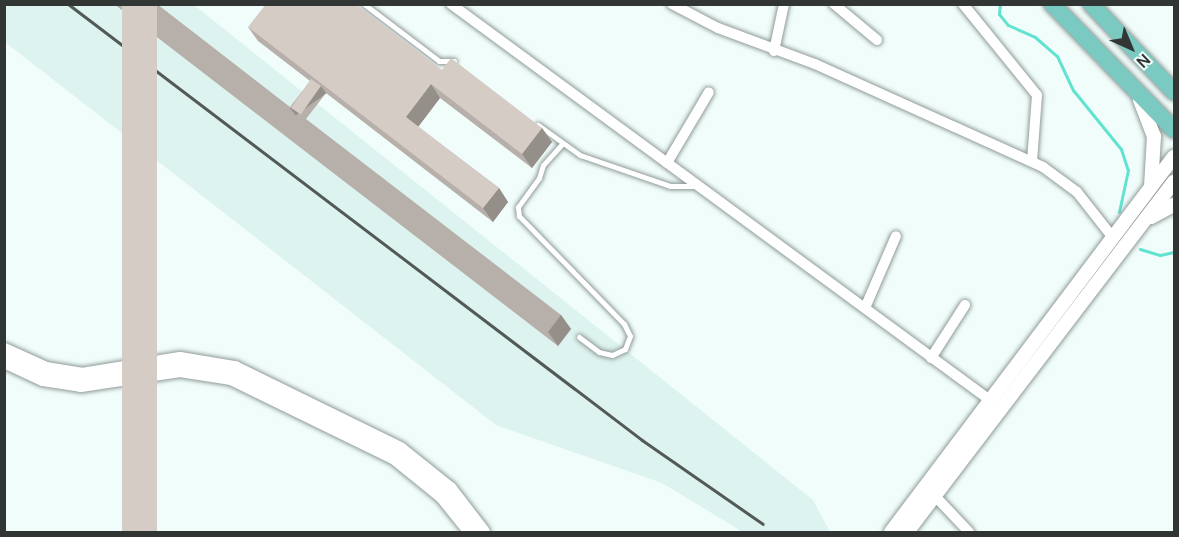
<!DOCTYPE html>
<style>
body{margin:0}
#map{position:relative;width:1179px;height:537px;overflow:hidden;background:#f0fdfb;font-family:Manrope,sans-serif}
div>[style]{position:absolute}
.built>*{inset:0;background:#ddf3ef}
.stream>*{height:3px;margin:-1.5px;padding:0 1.5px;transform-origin:1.5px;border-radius:1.5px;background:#62e2d1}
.roads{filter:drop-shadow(0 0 2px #909b99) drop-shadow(0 0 2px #909b99)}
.service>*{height:5px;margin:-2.5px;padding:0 2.5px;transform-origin:2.5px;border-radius:2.5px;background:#fff}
.minor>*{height:10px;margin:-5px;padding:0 5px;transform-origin:5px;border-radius:5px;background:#fff}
.tertiary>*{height:14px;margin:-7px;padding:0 7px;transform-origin:7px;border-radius:7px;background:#fff}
.primary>*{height:16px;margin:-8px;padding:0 8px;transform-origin:8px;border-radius:8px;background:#7acac1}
.rail>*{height:3px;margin:-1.5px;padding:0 1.5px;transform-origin:1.5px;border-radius:1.5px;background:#525957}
.wall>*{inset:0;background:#b7afa9}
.shaded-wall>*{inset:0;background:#958f8a;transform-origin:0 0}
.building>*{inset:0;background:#d5ccc5;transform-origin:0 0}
span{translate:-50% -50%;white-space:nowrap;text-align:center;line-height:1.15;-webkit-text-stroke:6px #f0fdfb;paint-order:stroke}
.frame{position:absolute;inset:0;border:6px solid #313635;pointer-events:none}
.north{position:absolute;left:1101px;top:18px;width:60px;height:60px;-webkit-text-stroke:4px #f0fdfb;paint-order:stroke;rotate:136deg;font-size:16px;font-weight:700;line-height:24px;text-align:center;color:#313635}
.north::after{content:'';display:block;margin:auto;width:21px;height:27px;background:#313635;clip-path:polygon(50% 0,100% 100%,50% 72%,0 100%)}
</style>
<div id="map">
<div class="built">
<div style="clip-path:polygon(4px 5px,194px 5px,813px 500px,830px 532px,743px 532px,662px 483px,496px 425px,5px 42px)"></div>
</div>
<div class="stream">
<div style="left:1000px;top:4px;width:10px;rotate:96deg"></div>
<div style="left:999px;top:14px;width:14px;rotate:51deg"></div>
<div style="left:1008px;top:25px;width:30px;rotate:24deg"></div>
<div style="left:1035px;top:37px;width:29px;rotate:41deg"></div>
<div style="left:1057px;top:56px;width:38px;rotate:65deg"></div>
<div style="left:1073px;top:90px;width:76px;rotate:50.9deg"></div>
<div style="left:1121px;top:149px;width:22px;rotate:72deg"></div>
<div style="left:1128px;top:170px;width:43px;rotate:102.1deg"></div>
<div style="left:1140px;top:249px;width:21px;rotate:17deg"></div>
<div style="left:1160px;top:255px;width:14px;rotate:-12deg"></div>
</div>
<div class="roads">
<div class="service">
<div style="left:364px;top:4px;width:94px;rotate:37.2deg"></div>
<div style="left:439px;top:61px;width:15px"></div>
<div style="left:538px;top:125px;width:52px;rotate:35.5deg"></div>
<div style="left:580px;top:155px;width:95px;rotate:19deg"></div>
<div style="left:670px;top:186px;width:26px"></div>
<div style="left:562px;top:144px;width:28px;rotate:132deg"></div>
<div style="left:543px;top:165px;width:14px;rotate:107deg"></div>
<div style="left:539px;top:178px;width:36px;rotate:126deg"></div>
<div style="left:518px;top:207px;width:9px;rotate:84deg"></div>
<div style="left:519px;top:216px;width:151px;rotate:45.8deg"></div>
<div style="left:624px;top:324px;width:13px;rotate:63deg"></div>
<div style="left:630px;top:336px;width:14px;rotate:111deg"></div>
<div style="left:625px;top:349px;width:14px;rotate:155deg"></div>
<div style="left:612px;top:355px;width:13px;rotate:-167deg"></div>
<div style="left:599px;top:352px;width:25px;rotate:-143deg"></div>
</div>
<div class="minor">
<div style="left:451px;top:4px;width:670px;rotate:36.32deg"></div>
<div style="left:672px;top:4px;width:52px;rotate:27.6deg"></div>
<div style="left:718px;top:28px;width:103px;rotate:20.4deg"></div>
<div style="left:815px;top:64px;width:250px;rotate:24.3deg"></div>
<div style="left:1043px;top:167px;width:42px;rotate:36.3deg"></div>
<div style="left:1077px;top:192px;width:60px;rotate:51.8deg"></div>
<div style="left:834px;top:4px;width:56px;rotate:39.9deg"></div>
<div style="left:963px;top:4px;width:117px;rotate:50.9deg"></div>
<div style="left:1037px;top:95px;width:66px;rotate:94.3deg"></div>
<div style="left:774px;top:51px;width:48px;rotate:-78deg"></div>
<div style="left:667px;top:163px;width:82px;rotate:-59.4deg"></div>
<div style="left:865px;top:308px;width:78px;rotate:-66.7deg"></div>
<div style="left:931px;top:358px;width:63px;rotate:-57.3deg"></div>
<div style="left:935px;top:496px;width:50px;rotate:46.6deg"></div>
</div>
<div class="tertiary">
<div style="left:1140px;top:100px;width:39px;rotate:69deg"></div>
<div style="left:1154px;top:136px;width:50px;rotate:93.4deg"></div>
<div style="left:1151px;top:217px;width:26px;rotate:-28deg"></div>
<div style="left:4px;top:350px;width:46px;rotate:24.3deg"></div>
<div style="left:46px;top:369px;width:36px;rotate:9deg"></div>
<div style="left:82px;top:375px;width:99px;rotate:-9.3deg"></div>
<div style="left:180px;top:359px;width:56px;rotate:9.3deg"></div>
<div style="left:235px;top:368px;width:184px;rotate:26.1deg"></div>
<div style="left:400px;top:449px;width:64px;rotate:38.7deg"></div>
<div style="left:450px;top:489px;width:54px;rotate:52.5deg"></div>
<div style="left:4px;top:361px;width:43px;rotate:24.8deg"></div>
<div style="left:43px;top:379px;width:38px;rotate:9deg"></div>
<div style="left:81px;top:385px;width:100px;rotate:-8.6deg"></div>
<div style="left:180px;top:370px;width:52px;rotate:8.9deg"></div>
<div style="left:231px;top:378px;width:182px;rotate:26deg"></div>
<div style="left:395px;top:458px;width:60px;rotate:39deg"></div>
<div style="left:442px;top:496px;width:46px;rotate:51.1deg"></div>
<div style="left:891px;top:532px;width:470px;rotate:-53deg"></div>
<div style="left:907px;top:532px;width:440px;rotate:-52.7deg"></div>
</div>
<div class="primary">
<div style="left:1052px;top:4px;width:175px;rotate:45.9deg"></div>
<div style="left:1091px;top:4px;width:121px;rotate:46.7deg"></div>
</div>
</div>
<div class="rail">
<div style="left:68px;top:4px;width:721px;rotate:37.22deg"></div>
<div style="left:642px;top:440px;width:147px;rotate:34.8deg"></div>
</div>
<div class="wall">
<div style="clip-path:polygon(114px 4px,157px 4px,290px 107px,310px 81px,258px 41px,248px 27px,442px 70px,542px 128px,552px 142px,532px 168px,440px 98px,418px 127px,499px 188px,508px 202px,493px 222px,326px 93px,306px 119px,561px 315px,571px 329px,558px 346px)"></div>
</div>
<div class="shaded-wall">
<div style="clip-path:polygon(431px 84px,440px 98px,415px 131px,406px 117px)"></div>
<div style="left:321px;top:86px;width:9px;height:38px;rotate:54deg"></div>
<div style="clip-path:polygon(542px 128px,552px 142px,532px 168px,522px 154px)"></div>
<div style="clip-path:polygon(499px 188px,508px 202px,493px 222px,483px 208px)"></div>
<div style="clip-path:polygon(561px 315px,571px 329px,558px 346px,548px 332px)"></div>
</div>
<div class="building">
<div style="left:122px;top:4px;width:35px;height:538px"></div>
<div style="clip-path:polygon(266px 4px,356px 4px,442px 70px,451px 58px,542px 128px,522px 154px,431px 84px,406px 117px,499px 188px,483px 208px,248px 27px)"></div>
<div style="left:311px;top:79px;width:12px;height:35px;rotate:35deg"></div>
</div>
<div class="frame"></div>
<div class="north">N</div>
</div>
